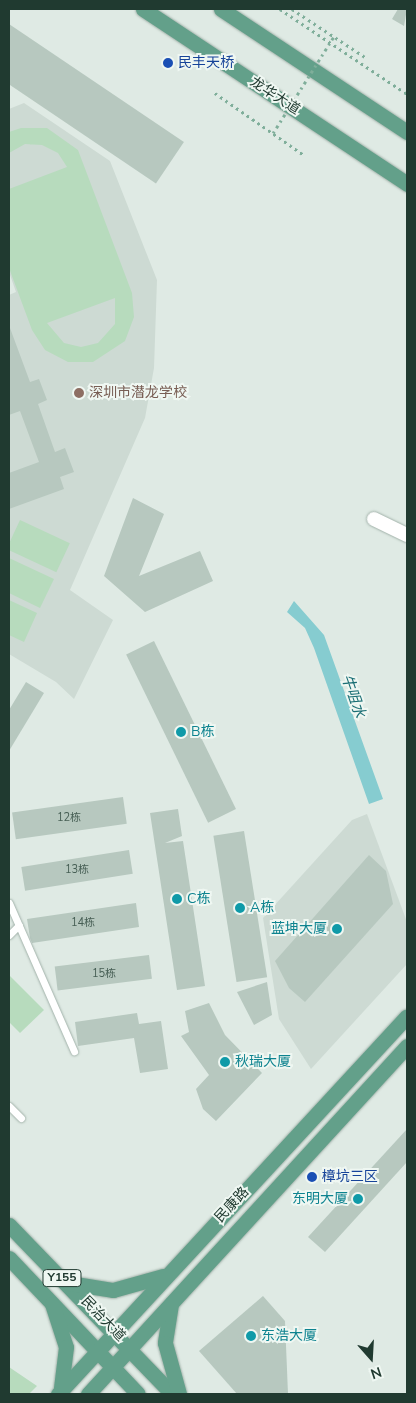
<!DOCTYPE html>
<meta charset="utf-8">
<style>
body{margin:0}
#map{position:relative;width:416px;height:1403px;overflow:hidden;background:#dfeae4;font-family:"Nunito Sans","Noto Sans SC",sans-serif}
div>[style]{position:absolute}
.built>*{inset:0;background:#cddad3}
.green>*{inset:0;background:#b7dbbd;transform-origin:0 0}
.water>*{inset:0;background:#86ccd0}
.building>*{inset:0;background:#b7c8bf;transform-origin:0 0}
.path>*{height:2.5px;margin-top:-1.25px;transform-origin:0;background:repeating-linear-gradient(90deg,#7fae9a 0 2.5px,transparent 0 6.5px)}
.roads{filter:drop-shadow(0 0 1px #a2b2aa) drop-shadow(0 0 1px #a2b2aa)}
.lane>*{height:7px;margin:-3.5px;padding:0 3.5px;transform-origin:3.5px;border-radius:3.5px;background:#fff}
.street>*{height:14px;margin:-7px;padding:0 7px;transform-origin:7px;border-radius:7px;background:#fff}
.primary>*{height:15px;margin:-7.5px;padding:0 7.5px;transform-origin:7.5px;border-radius:7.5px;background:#63a08a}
.path-bridge>*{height:2.5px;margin-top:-1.25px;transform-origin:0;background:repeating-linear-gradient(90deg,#7fae9a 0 2.5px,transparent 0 6.5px)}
.dots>*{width:14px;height:14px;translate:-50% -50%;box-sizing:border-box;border:2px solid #eff7f2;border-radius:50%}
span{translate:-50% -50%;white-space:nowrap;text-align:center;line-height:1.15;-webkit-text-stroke:4px #eff7f2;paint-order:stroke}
.number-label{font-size:11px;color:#465e54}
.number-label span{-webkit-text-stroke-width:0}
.shield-label span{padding:1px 4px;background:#eff7f2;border:1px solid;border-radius:4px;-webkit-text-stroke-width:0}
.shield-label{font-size:12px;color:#203a30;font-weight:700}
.transit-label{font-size:14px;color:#164399}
.left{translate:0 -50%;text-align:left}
.street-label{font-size:14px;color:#203a30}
.education-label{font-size:14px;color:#785e54}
.culture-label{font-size:14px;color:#0d838f}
.right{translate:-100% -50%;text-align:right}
.water-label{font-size:15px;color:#1b6f75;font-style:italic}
.frame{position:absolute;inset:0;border:10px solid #203a30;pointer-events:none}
.north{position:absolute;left:346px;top:1333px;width:50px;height:50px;-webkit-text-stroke:4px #eff7f2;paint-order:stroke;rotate:161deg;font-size:14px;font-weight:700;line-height:20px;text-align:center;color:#203a30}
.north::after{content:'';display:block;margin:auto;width:18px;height:22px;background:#203a30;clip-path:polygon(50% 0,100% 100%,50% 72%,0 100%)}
</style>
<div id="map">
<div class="built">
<div style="clip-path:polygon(24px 103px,110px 161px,157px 280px,154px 368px,145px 418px,70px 590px,113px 620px,74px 699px,56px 682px,9px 654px,9px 295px,16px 292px,9px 272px,9px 109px)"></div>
<div style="clip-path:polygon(367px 814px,407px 922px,407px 964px,311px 1069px,279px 1019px,263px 918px,352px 820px)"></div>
</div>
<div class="green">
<div style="clip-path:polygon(evenodd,21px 128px,47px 128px,78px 150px,132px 293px,134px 317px,125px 341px,93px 362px,68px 362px,45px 350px,32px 330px,9px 268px,9px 189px,67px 167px,58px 153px,42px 145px,25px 144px,9px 153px,9px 132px,21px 128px,115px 298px,115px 324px,98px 343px,81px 347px,64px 343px,47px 323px,115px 298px)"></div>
<div style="left:20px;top:520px;width:55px;height:32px;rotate:25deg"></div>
<div style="clip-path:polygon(9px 558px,54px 579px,40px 608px,9px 593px)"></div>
<div style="clip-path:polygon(9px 600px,37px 613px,24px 642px,9px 635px)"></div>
<div style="clip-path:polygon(9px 975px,44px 1010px,20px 1033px,9px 1022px)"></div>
<div style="clip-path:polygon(9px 1367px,37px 1386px,29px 1394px,9px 1394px)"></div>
</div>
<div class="water">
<div style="clip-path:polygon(294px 601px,324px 635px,383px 799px,369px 804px,314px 648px,305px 628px,287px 612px)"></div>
</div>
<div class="building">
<div style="clip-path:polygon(398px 9px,407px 9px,404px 26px,392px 19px)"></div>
<div style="left:9px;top:24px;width:211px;height:50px;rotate:34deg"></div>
<div style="clip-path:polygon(10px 328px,30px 382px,39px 379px,47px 400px,38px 404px,55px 452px,65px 448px,74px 472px,60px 477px,64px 489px,9px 509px,9px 473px,39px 462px,20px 411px,9px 415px)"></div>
<div style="clip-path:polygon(133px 498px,164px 514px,139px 576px,200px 551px,213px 581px,145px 612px,104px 576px)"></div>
<div style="left:154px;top:641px;width:187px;height:31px;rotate:64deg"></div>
<div style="clip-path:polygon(26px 682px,44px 693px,9px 751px,9px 710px)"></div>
<div style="left:123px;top:797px;width:27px;height:112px;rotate:82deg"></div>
<div style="clip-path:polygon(178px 809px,182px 836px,165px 843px,183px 841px,205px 986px,177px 990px,150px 813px)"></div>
<div style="left:244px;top:831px;width:148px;height:31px;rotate:81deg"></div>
<div style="left:129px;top:850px;width:24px;height:109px;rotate:81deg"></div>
<div style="clip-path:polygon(369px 855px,386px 871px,393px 904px,305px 1002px,289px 988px,275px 961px)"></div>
<div style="clip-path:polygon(136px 903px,139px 927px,32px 943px,30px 938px,27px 919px)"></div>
<div style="left:149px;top:955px;width:24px;height:95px;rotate:83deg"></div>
<div style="clip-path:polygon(267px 982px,272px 1015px,254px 1025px,237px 992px)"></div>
<div style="clip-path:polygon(209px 1003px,225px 1035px,262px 1073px,216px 1121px,203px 1109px,196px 1089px,209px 1075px,181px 1036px,189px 1032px,185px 1011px)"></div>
<div style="clip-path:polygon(137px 1013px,139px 1024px,161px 1021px,168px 1069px,140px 1073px,134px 1038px,78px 1046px,75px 1022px)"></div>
<div style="clip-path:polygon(407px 1129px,407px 1162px,325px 1252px,308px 1237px)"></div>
<div style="clip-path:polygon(263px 1296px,285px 1321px,288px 1394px,237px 1394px,199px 1351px)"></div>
</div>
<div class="path">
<div style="left:280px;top:9px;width:153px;rotate:33.8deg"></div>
<div style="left:292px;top:9px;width:87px;rotate:33.3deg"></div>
<div style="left:215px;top:93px;width:108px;rotate:34.9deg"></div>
</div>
<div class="roads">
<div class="lane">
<div style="left:9px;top:903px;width:162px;rotate:66.3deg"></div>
<div style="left:9px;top:935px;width:14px;rotate:-45deg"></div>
<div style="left:9px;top:1106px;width:17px;rotate:45deg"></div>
</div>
<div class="street">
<div style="left:374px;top:519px;width:37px;rotate:26deg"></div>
</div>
<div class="primary">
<div style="left:143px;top:9px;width:317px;rotate:33.5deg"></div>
<div style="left:221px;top:9px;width:223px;rotate:33.5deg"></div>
<div style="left:9px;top:1225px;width:235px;rotate:46deg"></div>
<div style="left:9px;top:1258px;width:187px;rotate:46.5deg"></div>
<div style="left:69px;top:1283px;width:45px;rotate:9deg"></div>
<div style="left:113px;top:1290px;width:52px;rotate:-15.6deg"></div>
<div style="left:52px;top:1304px;width:45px;rotate:72deg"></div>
<div style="left:66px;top:1347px;width:41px;rotate:97deg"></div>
<div style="left:171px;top:1304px;width:39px;rotate:99deg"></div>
<div style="left:165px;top:1343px;width:53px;rotate:74.6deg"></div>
<div style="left:58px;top:1394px;width:514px;rotate:-47.28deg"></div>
<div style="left:88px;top:1394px;width:472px;rotate:-47.5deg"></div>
</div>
</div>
<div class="path-bridge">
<div style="left:273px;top:133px;width:115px;rotate:-57.8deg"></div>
</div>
<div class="dots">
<div style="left:168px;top:63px;background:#1a4fb4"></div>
<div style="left:79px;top:393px;background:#8d6e63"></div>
<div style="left:181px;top:732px;background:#0f9aa8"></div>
<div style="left:177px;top:899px;background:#0f9aa8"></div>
<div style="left:240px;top:908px;background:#0f9aa8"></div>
<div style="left:337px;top:929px;background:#0f9aa8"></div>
<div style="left:225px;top:1062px;background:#0f9aa8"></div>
<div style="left:312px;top:1177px;background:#1a4fb4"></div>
<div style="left:358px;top:1199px;background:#0f9aa8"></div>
<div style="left:251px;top:1336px;background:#0f9aa8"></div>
</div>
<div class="number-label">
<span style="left:69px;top:818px">12栋</span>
<span style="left:77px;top:870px">13栋</span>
<span style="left:83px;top:923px">14栋</span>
<span style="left:104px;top:974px">15栋</span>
</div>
<div class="shield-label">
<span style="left:62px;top:1278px">Y155</span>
</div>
<div class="transit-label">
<span class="left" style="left:178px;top:63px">民丰天桥</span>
<span class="left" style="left:322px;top:1177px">樟坑三区</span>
</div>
<div class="street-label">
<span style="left:275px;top:96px;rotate:33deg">龙华大道</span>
<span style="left:232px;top:1205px;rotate:-47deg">民康路</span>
<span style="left:103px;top:1319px;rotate:46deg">民治大道</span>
</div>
<div class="education-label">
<span class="left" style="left:89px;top:393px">深圳市潜龙学校</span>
</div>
<div class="culture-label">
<span class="left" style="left:191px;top:732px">B栋</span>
<span class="left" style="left:187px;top:899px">C栋</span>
<span class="left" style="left:250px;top:908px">A栋</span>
<span class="right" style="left:327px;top:929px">蓝坤大厦</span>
<span class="left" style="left:235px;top:1062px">秋瑞大厦</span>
<span class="right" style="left:348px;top:1199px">东明大厦</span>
<span class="left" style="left:261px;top:1336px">东浩大厦</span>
</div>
<div class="water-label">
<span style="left:353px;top:696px;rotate:71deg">牛咀水</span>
</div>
<div class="frame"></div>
<div class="north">N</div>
</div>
